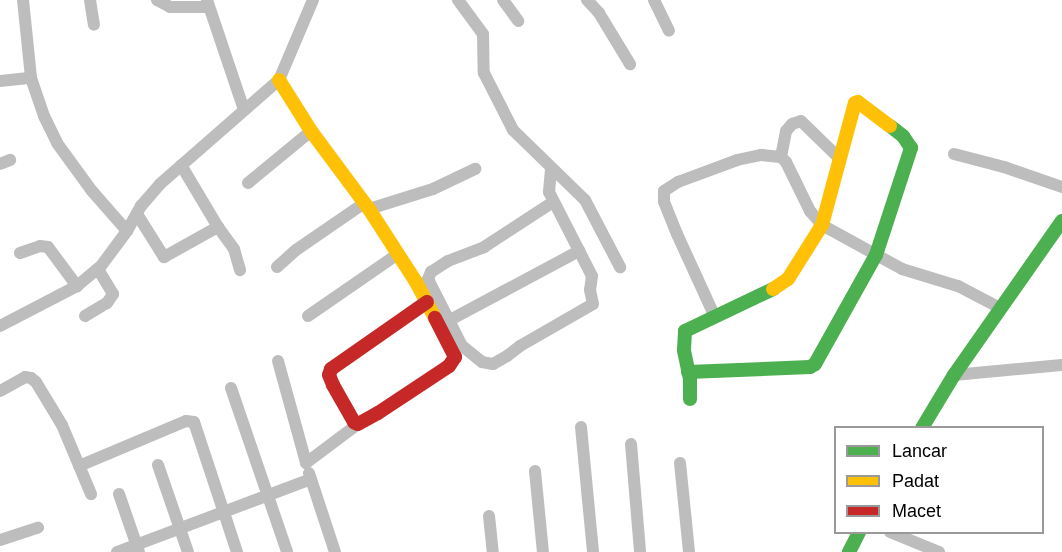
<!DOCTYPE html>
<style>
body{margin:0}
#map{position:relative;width:1062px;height:552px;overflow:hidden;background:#fff;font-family:Helvetica,sans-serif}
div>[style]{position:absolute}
.street>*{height:12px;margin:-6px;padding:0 6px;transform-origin:6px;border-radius:6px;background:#bdbdbd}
.fast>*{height:14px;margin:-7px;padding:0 7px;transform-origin:7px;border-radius:7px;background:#4caf50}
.slow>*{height:14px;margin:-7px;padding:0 7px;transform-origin:7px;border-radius:7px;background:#ffc107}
.jam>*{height:14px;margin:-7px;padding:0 7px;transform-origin:7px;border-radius:7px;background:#c62828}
span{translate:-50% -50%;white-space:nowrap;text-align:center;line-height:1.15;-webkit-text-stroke:6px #fff;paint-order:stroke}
.legend{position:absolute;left:834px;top:426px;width:210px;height:108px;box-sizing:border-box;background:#fff;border:2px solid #999;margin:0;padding:8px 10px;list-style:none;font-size:18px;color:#000}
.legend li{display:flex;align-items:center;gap:12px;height:30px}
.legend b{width:30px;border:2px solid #999}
</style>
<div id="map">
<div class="street">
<div style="left:23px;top:0;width:78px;rotate:84.1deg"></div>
<div style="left:31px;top:78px;width:40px;rotate:71.1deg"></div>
<div style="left:44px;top:116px;width:30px;rotate:64deg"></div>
<div style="left:57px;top:143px;width:59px;rotate:53.9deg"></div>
<div style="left:92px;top:191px;width:53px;rotate:48.8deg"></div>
<div style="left:90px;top:0;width:25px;rotate:81deg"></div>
<div style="left:157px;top:0;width:15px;rotate:28deg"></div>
<div style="left:170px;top:7px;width:38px"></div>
<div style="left:207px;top:0;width:116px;rotate:71.4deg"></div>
<div style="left:458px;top:0;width:42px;rotate:53.7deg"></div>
<div style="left:483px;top:34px;width:39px;rotate:89deg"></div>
<div style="left:484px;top:73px;width:64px;rotate:63deg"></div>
<div style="left:513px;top:130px;width:100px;rotate:44.2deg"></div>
<div style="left:585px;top:200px;width:76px;rotate:62.4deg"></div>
<div style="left:503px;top:0;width:26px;rotate:54deg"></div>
<div style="left:587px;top:0;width:18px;rotate:47deg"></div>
<div style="left:599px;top:13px;width:60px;rotate:58.7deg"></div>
<div style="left:654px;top:0;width:34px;rotate:64deg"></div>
<div style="left:0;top:81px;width:31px;rotate:-6deg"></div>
<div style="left:954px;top:154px;width:52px;rotate:14.6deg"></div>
<div style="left:1004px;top:167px;width:61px;rotate:19deg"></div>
<div style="left:781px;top:157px;width:26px;rotate:-79deg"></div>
<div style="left:786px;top:131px;width:9px;rotate:-49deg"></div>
<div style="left:792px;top:124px;width:9px;rotate:-18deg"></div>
<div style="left:801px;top:121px;width:53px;rotate:44.2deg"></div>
<div style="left:0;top:164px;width:11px;rotate:-22deg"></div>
<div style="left:551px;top:169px;width:23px;rotate:95deg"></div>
<div style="left:549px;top:192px;width:94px;rotate:62.9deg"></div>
<div style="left:592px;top:276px;width:14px;rotate:98deg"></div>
<div style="left:590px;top:290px;width:14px;rotate:78deg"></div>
<div style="left:593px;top:304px;width:84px;rotate:150.1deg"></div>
<div style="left:520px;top:346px;width:16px;rotate:142deg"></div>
<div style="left:507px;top:356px;width:16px;rotate:150deg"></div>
<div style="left:493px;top:364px;width:11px;rotate:-170deg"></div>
<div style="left:482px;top:362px;width:26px;rotate:-141deg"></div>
<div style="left:462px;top:346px;width:75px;rotate:-116.9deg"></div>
<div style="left:428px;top:279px;width:8px;rotate:-67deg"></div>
<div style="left:431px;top:272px;width:20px;rotate:-33deg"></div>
<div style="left:448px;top:261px;width:39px;rotate:-21deg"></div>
<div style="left:484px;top:247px;width:82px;rotate:-33.1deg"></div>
<div style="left:248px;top:183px;width:82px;rotate:-39.5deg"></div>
<div style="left:369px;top:209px;width:67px;rotate:-17.4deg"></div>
<div style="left:433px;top:189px;width:47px;rotate:-25.5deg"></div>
<div style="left:137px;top:214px;width:51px;rotate:57.9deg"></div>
<div style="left:164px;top:257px;width:62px;rotate:-29.1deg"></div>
<div style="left:218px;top:227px;width:72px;rotate:-120.8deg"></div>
<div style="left:218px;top:227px;width:27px;rotate:54deg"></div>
<div style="left:234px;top:249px;width:22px;rotate:74deg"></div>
<div style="left:20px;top:253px;width:21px;rotate:-19deg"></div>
<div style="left:40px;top:246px;width:8px;rotate:7deg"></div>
<div style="left:48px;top:247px;width:49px;rotate:53.4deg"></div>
<div style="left:277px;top:267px;width:25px;rotate:-42deg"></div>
<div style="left:296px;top:250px;width:81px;rotate:-34.5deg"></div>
<div style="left:85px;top:316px;width:26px;rotate:-31deg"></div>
<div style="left:107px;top:303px;width:11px;rotate:-56deg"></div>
<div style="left:113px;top:294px;width:29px;rotate:-121deg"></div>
<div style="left:308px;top:316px;width:109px;rotate:-34.6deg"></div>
<div style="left:715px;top:317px;width:91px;rotate:-114.6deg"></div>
<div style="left:677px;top:234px;width:35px;rotate:-112deg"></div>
<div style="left:664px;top:201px;width:10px;rotate:-90deg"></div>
<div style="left:664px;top:191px;width:17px;rotate:-33deg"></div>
<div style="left:678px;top:182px;width:63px;rotate:-20.4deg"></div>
<div style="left:737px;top:160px;width:25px;rotate:-12deg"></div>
<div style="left:761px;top:155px;width:20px;rotate:6deg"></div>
<div style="left:781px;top:157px;width:7px;rotate:45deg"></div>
<div style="left:786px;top:162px;width:55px;rotate:63.9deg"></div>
<div style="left:810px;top:211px;width:18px;rotate:49deg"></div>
<div style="left:822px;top:225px;width:91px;rotate:28.8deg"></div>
<div style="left:902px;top:269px;width:59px;rotate:16.9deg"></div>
<div style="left:958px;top:286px;width:47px;rotate:27.6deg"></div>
<div style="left:448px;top:321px;width:149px;rotate:-28.1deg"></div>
<div style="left:0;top:326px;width:87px;rotate:-27.5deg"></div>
<div style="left:77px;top:286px;width:31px;rotate:-40deg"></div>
<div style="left:101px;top:266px;width:44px;rotate:-53.4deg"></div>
<div style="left:127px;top:231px;width:29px;rotate:-61deg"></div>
<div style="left:141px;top:206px;width:29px;rotate:-49deg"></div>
<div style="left:160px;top:184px;width:158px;rotate:-41.2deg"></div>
<div style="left:279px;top:80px;width:87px;rotate:-67deg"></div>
<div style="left:278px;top:361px;width:106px;rotate:74.6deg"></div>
<div style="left:306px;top:463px;width:65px;rotate:-36.9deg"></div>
<div style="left:954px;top:375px;width:108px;rotate:-5.3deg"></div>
<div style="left:231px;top:388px;width:173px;rotate:71.1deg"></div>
<div style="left:0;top:391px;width:29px;rotate:-29deg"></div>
<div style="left:25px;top:377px;width:6px;rotate:9deg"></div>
<div style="left:31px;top:378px;width:6px;rotate:39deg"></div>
<div style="left:36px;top:382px;width:50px;rotate:58.8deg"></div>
<div style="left:62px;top:425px;width:75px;rotate:67.2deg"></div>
<div style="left:581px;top:427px;width:126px;rotate:84.5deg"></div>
<div style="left:631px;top:444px;width:108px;rotate:85.2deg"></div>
<div style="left:680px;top:463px;width:89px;rotate:84.2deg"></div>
<div style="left:158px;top:465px;width:92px;rotate:71deg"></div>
<div style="left:79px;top:466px;width:116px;rotate:-22.8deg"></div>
<div style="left:186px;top:421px;width:8px;rotate:7deg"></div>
<div style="left:194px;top:422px;width:137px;rotate:71.7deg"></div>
<div style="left:535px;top:471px;width:81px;rotate:84.4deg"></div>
<div style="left:309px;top:473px;width:83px;rotate:71.8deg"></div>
<div style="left:119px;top:494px;width:61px;rotate:71deg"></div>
<div style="left:489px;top:516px;width:36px;rotate:84deg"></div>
<div style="left:890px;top:532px;width:53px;rotate:22.2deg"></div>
<div style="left:0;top:540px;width:40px;rotate:-18deg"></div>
<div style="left:117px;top:552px;width:207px;rotate:-20.6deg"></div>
</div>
<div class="fast">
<div style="left:688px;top:372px;width:122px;rotate:-2.3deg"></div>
<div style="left:810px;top:367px;width:6px;rotate:-31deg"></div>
<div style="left:815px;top:364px;width:125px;rotate:-60.8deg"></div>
<div style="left:876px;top:255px;width:113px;rotate:-71.9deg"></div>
<div style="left:911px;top:148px;width:14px;rotate:-124deg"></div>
<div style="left:903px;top:136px;width:16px;rotate:-142deg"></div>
<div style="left:690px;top:399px;width:20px;rotate:-90deg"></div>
<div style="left:690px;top:379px;width:30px;rotate:-102deg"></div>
<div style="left:684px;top:350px;width:19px;rotate:-87deg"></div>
<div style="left:685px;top:331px;width:98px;rotate:-25.5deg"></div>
<div style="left:922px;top:428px;width:62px;rotate:-58.9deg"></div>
<div style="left:954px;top:375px;width:188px;rotate:-55deg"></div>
<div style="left:849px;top:552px;width:22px;rotate:-63deg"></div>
</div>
<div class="slow">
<div style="left:279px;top:80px;width:60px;rotate:57.9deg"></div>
<div style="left:311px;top:131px;width:97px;rotate:53.4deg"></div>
<div style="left:369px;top:209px;width:87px;rotate:57.2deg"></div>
<div style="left:416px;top:282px;width:41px;rotate:62.2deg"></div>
<div style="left:773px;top:289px;width:18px;rotate:-34deg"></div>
<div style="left:788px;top:279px;width:64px;rotate:-57.8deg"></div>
<div style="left:822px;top:225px;width:126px;rotate:-74.9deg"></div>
<div style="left:855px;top:103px;width:3px;rotate:-18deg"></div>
<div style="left:858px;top:102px;width:40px;rotate:37deg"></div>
</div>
<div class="jam">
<div style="left:427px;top:302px;width:117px;rotate:145.1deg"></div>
<div style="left:331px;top:369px;width:6px;rotate:108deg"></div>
<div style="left:329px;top:375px;width:11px;rotate:68deg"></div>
<div style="left:333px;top:385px;width:43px;rotate:60.4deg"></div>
<div style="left:354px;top:422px;width:4px;rotate:27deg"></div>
<div style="left:358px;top:424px;width:23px;rotate:-29deg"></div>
<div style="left:378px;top:413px;width:85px;rotate:-33.5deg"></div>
<div style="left:449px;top:366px;width:11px;rotate:-56deg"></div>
<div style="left:455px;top:357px;width:44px;rotate:-117.1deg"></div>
</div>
<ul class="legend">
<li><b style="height:8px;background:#4caf50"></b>Lancar</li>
<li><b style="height:8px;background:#ffc107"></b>Padat</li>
<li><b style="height:8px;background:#c62828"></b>Macet</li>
</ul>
</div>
